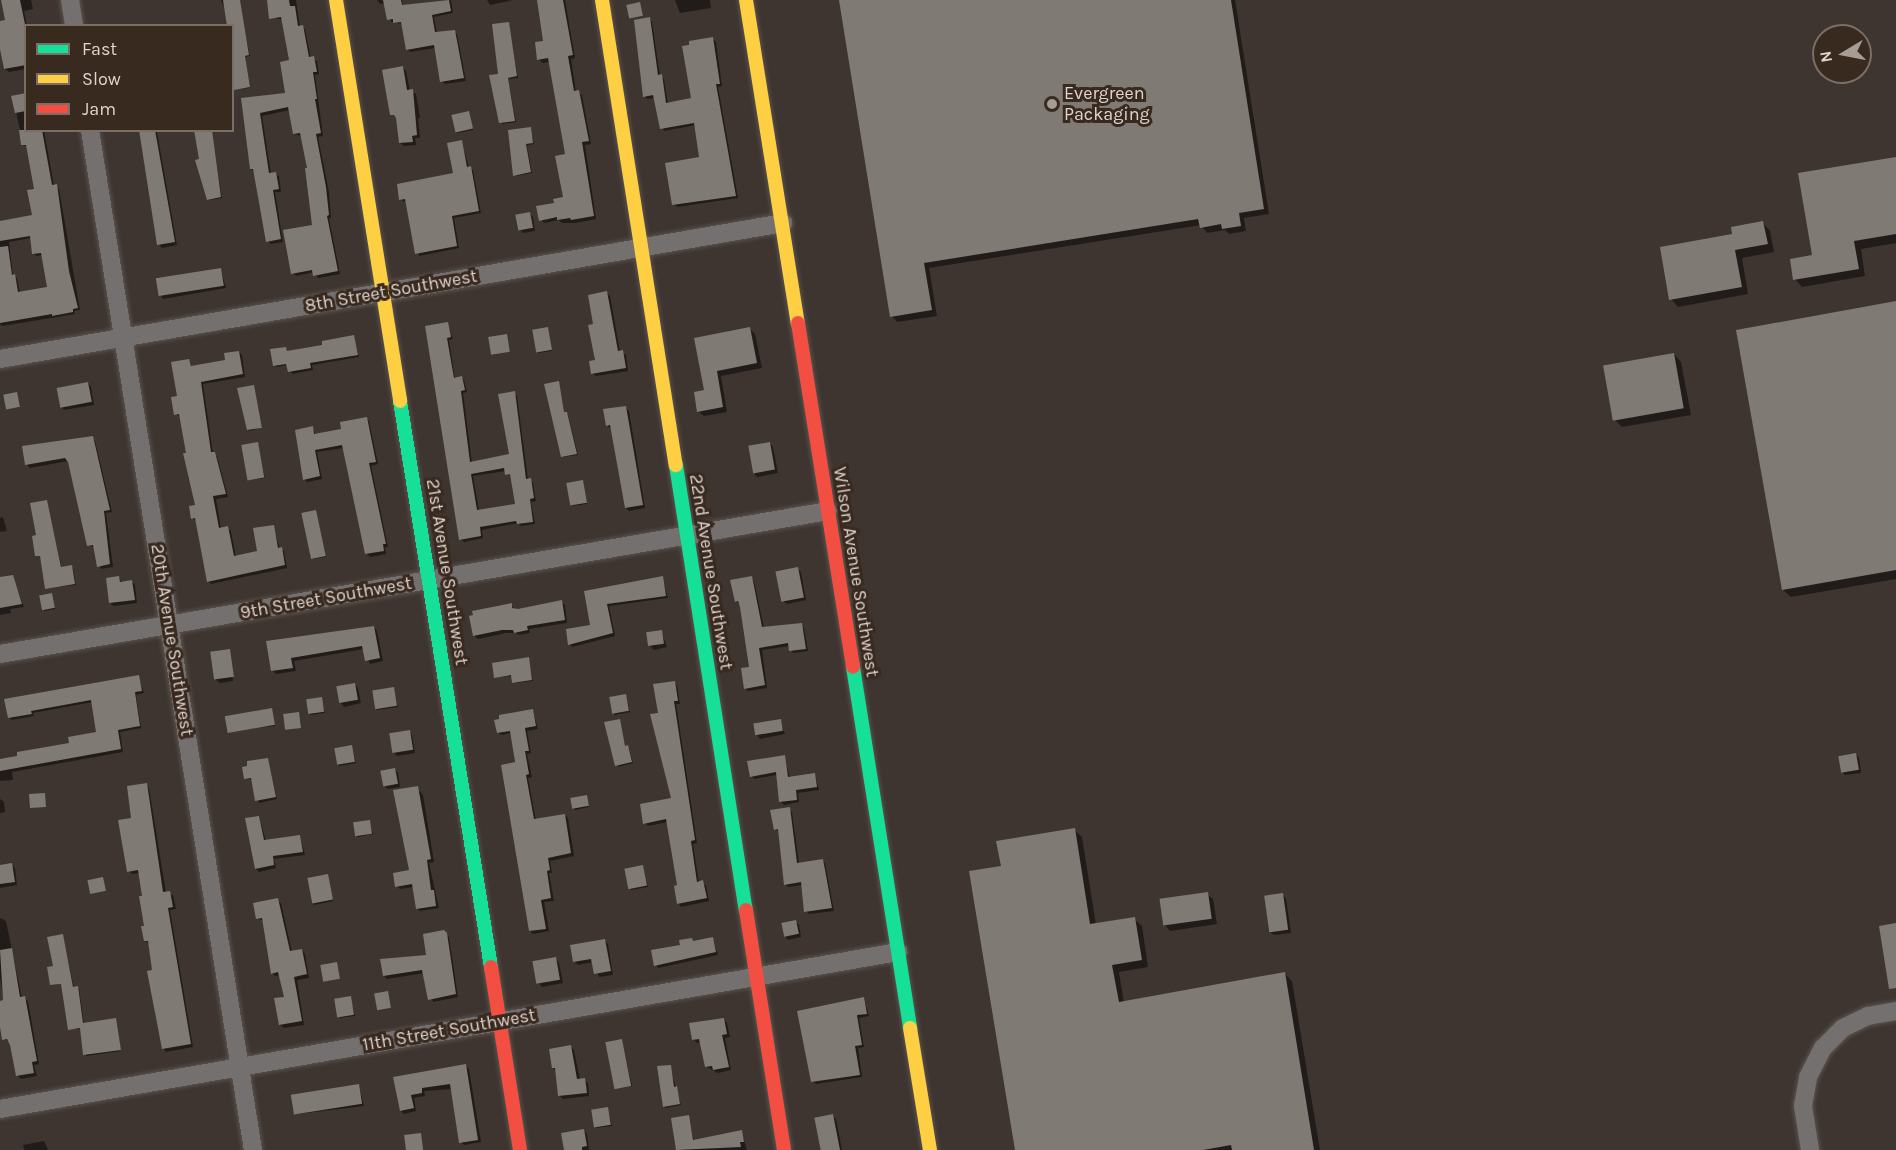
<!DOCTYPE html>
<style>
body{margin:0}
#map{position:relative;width:1896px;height:1150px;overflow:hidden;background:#3e3530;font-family:Karla,sans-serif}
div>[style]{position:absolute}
.shadow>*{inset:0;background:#0007}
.building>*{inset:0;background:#807a74;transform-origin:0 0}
.roads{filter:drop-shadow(0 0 2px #5a534d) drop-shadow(0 0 2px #5a534d)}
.street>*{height:18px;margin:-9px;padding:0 9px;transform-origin:9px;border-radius:9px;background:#74706f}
.fast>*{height:14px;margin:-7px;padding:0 7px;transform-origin:7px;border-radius:7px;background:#16e098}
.slow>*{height:14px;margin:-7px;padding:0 7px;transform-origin:7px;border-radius:7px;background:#ffcf43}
.jam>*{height:14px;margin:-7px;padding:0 7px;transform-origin:7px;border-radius:7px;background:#f24e42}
.dots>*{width:16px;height:16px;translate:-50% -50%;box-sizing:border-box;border:3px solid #392a20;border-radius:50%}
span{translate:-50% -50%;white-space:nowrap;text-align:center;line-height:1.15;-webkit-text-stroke:6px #392a20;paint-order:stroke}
.poi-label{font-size:18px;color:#dfd5ce}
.left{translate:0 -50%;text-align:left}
.street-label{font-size:18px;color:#dfd5ce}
.legend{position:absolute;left:24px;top:24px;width:210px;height:108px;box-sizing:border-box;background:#392a20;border:2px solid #7b6e66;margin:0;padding:8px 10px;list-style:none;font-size:18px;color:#dfd5ce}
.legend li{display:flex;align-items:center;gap:12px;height:30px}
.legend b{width:30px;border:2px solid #7b6e66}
.north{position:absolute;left:1812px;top:24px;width:60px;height:60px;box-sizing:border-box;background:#392a20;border:2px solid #7b6e66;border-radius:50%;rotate:260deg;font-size:16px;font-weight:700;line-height:24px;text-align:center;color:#dfd5ce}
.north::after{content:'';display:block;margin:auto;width:21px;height:27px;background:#a79d97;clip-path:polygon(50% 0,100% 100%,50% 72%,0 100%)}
</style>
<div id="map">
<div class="shadow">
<div style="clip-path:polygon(2px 0,31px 0,33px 9px,24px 11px,27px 26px,26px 69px,9px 72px,5px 69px,0 43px,0 22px,7px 21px)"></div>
<div style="clip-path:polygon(221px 0,238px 0,250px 56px,245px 57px,250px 88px,236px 89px,232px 26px)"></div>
<div style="clip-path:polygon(275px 0,296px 0,300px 27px,305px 29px,311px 59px,317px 61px,319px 74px,315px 75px,323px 136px,318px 137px,329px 192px,331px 218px,329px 218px,340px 274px,318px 278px,314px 272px,296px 276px,293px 273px,314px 226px,308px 169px,302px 136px,294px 134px,290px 110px,262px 116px,271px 174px,279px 176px,281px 192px,275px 192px,283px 242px,271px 244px,268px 241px,254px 172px,251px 169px,243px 99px,287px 94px,291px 62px,283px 20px,275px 18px)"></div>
<div style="clip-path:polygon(377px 0,402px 0,403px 7px,451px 0,453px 13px,434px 17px,437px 34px,454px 31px,457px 34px,466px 81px,445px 84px,442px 81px,436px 48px,410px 52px,407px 49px,403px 24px,391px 22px,385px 3px,380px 4px)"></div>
<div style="clip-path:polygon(487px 0,513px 0,490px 5px)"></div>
<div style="clip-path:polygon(539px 0,565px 0,575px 58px,571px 59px,576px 92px,582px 95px,591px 144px,585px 145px,596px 219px,575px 223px,562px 223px,559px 220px,544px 223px,541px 220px,564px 199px,567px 155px,550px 62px,542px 63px,539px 59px,545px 42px)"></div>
<div style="clip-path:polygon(675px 0,710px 0,711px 8px,680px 13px)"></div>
<div style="clip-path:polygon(841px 0,1235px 0,1269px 214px,1244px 218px,1246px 231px,1229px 234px,1225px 230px,1207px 233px,1201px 225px,929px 268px,937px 316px,897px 322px,892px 316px)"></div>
<div style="clip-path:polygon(650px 19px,652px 22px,660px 76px,664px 79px,668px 104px,692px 99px,713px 39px,716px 42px,722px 86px,718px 87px,738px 198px,677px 207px,674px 204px,701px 159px,696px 125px,664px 131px,655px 98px,647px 99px,645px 96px)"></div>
<div style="clip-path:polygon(508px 24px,518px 78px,508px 79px,516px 122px,502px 124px,500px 75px)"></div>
<div style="clip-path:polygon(403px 67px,406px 71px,410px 91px,416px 94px,420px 118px,418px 118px,420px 138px,415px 138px,416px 145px,404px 146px,400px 143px,398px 118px,391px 114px)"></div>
<div style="clip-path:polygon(evenodd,26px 96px,26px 130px,44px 130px,54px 186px,59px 189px,80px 310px,74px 311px,75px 314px,2px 326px,0 324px,0 222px,33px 216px,36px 190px,28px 147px,23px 145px,13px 97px,26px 96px,31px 238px,34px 253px,36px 256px,43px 255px,49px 288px,20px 293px,17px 278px,13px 276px,9px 242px,31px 238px)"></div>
<div style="clip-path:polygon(469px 112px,473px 130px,457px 133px,456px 132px)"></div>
<div style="clip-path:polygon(530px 128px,534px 144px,527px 145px,532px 173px,516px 176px)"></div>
<div style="clip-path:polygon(140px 130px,164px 130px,157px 132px,177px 245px,162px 248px,159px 244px)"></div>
<div style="clip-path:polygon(211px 130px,222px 198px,209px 200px,208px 199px)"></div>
<div style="clip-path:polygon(462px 142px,469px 168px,473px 170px,481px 213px,454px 218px,459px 248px,419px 256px,407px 202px,401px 200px,454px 174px)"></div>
<div style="clip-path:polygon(1896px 158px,1896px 243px,1861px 249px,1865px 276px,1802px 287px,1795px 279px)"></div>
<div style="clip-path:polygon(530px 214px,533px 217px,535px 231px,523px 233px,519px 229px)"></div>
<div style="clip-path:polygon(1763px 223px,1770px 231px,1774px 252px,1742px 258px,1748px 294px,1678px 307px,1671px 299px,1734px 235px)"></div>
<div style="clip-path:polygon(221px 270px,226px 288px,163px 299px,161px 296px)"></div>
<div style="clip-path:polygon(607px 293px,610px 296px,620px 352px,626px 355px,628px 371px,596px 376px,592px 373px,597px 361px,595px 325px)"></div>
<div style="clip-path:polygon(1896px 303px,1896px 579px,1791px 597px,1783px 590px)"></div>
<div style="clip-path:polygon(evenodd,447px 323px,453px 339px,449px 340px,455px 379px,462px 378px,464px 380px,467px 392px,463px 393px,472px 463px,510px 455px,514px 393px,517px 396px,528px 480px,533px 483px,536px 501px,531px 502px,535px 524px,521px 526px,518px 523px,482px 530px,483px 538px,464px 542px,461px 539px,427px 327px,447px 323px,506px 471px,512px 477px,516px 505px,479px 511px,473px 476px,506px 471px)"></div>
<div style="clip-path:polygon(548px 329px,552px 351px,538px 353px,537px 352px)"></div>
<div style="clip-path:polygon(750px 329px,755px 334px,762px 368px,721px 376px,727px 412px,704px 416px,698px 411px,706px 392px,696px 339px)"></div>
<div style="clip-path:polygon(354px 337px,359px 357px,312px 365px,313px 370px,292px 374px,288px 365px,277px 367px,274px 365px,285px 348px,288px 352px,324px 346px)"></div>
<div style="clip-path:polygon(239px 352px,242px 355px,245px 377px,203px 384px,213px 454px,217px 456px,228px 497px,216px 499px,221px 529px,228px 528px,231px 531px,236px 557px,259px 553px,273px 526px,280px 549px,284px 551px,287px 568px,211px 584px,208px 581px,197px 521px,192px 518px,197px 506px,181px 417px,176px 414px,189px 360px,192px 367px,227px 362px)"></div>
<div style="clip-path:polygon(1674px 354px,1681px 362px,1691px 415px,1622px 427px,1615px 420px)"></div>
<div style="clip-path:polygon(88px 383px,91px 387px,94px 405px,64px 410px,61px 407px)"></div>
<div style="clip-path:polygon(558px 383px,564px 414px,568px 414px,578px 455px,563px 457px)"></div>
<div style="clip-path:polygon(254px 386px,262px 428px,249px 431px,248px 430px)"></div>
<div style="clip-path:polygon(625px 407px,629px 411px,645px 508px,629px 511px,626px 508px,611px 429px,607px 425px)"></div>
<div style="clip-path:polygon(366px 418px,369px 421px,378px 464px,371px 466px,388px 547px,385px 547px,386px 554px,370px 557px,367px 554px,344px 448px,317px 452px,322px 479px,307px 482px,304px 479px,312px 428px,316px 435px,343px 430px)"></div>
<div style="clip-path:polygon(92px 438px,95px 441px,112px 512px,106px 513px,113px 567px,101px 569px,95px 548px,89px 545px,68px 461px,30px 468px,27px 465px)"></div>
<div style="clip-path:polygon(770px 443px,773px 447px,778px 473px,757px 477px,754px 474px)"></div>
<div style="clip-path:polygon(257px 444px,265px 478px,250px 480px,249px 479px)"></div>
<div style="clip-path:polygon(583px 482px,587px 504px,572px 506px,571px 505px)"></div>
<div style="clip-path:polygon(47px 502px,62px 569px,73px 568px,76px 585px,47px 588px,42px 556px,37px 556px,38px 537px)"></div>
<div style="clip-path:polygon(316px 512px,326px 557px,313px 559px,311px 558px)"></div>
<div style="clip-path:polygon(3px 517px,7px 531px,0 532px,0 518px)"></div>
<div style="clip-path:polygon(797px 569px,801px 572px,806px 600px,787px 604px,783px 601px)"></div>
<div style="clip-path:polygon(12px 576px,24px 607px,10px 609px,11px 613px,0 615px,0 579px)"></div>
<div style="clip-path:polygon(662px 577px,668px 598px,609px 606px,615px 636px,572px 647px,570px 644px,592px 626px,586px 592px)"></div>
<div style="clip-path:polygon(119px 578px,122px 583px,132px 582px,135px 585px,137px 603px,114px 606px,110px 603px)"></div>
<div style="clip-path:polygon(751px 578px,754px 581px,764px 628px,801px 625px,804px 628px,808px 651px,793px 653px,790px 646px,762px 650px,767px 688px,748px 691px,745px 688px,751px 668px,742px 607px,736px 601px)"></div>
<div style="clip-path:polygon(52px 594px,55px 609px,44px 611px,43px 610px)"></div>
<div style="clip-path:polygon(561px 602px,565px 605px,567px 623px,529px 629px,530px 633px,519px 635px,516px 633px,506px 633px,478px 639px,474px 635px,511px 605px,515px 610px)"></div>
<div style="clip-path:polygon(374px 627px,377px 631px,383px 661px,370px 664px,364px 649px,294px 661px,296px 671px,276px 674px,273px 671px,268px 643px)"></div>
<div style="clip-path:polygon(661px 631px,667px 647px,654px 650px,650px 646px)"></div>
<div style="clip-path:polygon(229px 650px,233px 681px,220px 683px,216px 680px)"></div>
<div style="clip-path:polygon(528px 658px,533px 681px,515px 683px,513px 676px,495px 677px)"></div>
<div style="clip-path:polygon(138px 676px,144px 693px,136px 695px,141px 728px,120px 732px,123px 752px,12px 772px,13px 780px,0 781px,0 761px,70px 744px,98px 734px,93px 702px,33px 713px,34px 716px,12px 720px,9px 718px)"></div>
<div style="clip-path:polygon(674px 682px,677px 686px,680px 704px,676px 704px,697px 843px,693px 844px,699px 883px,706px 885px,709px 901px,681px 907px,678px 903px,679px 887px,668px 822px,648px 826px,645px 823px,672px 799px,659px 714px)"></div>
<div style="clip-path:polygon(355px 685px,358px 688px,361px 703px,344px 707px,341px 703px)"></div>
<div style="clip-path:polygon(393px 689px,398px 707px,377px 710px,376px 709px)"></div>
<div style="clip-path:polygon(626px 696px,630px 712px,615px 715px,614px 714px)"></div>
<div style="clip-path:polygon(321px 698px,325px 713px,311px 715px,310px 714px)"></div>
<div style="clip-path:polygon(271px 710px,275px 726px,228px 731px)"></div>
<div style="clip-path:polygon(533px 711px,538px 729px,527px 731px,531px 753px,527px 754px,532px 777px,528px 778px,536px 821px,565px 815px,568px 818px,574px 856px,550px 861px,552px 873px,549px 873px,554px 901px,544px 902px,549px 931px,533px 934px,530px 931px,512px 733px,501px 735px,498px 732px)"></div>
<div style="clip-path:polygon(620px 721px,625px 748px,629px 748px,633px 763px,618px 767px)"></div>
<div style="clip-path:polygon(780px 721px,785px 734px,760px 739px,757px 735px)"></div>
<div style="clip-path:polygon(409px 731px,412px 735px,415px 753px,397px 756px,394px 753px)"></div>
<div style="clip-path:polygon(352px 747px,356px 763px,339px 766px,338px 764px)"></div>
<div style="clip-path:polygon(1856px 755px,1859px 758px,1861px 773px,1845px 775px,1842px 772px)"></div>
<div style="clip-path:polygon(784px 756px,790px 778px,815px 775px,819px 790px,798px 793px,799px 802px,784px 805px,781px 802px,777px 775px,754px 779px,751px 776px)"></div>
<div style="clip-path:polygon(268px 760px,277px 799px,259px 803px,253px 780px,245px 778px)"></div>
<div style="clip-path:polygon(395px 770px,398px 773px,400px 787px,388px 789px,384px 786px)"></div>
<div style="clip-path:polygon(146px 785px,149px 788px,166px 893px,173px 895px,176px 909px,170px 910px,193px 1047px,166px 1052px,163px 1048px,150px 944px,145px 941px,144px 897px,140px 873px,132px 874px,129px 871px,133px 819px)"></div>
<div style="clip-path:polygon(417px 788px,423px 795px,434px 862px,429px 863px,439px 908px,420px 911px,417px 908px,414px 887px,400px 889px,397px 886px,410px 871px)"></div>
<div style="clip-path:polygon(586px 796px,589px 807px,575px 810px,574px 809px)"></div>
<div style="clip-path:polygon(0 799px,4px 802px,5px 812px,0 813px)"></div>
<div style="clip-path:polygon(789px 809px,792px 812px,799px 864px,822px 860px,825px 863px,834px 911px,809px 914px,806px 911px,802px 885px,788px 887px,785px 884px,780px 832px,775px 829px)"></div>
<div style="clip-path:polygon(259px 817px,266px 841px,300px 836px,305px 855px,274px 859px,276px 868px,259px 872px,256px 869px)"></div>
<div style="clip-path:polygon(369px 821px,373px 834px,358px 837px,357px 836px)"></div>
<div style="clip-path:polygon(1074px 830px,1082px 837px,1096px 925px,1134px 919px,1142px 926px,1148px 967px,1119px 972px,1124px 1003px,1284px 973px,1292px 981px,1320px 1150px,1016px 1150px,1002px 868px)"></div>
<div style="clip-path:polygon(11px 865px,15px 868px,17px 885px,0 888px,0 867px)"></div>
<div style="clip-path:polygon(643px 867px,648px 887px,631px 890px,630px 889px)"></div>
<div style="clip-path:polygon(327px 875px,333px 901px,314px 905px,313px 903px)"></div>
<div style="clip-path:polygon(1207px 894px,1213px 899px,1217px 924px,1170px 931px,1165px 925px)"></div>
<div style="clip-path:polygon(1282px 895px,1286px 898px,1291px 933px,1274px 935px,1270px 932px)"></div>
<div style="clip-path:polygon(277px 900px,281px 903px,292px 952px,302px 950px,305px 954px,309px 978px,297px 980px,304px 1025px,284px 1028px,280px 1025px,285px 998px,281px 975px,275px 976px,272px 973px,264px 921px,257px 918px)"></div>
<div style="clip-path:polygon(0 918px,6px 921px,22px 998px,28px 1001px,39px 1064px,34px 1065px,37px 1076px,21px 1079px,17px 1075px,10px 1042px,4px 1039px,0 1022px,0 1006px,4px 1000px,0 978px)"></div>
<div style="clip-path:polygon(796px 922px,799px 925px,801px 937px,788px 940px,785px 936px)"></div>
<div style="clip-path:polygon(443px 932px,449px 937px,458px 997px,433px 1002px,424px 973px,387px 979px,384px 976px,428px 956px)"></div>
<div style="clip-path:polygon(63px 936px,74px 988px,79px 989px,84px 1024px,116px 1021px,121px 1051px,86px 1056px,82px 1029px,69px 1029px,62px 984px,51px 985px)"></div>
<div style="clip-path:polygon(691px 939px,694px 942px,713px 939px,718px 955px,658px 968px,656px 965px)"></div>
<div style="clip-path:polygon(604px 940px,608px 944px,613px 975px,599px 977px,593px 962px,578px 965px,574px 961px)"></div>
<div style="clip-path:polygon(556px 959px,559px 963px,563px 983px,542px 987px,539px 983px)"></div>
<div style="clip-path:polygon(350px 997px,355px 1016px,340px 1018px,339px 1017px)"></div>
<div style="clip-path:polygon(864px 998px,869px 1016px,859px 1018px,864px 1047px,858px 1048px,862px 1077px,816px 1084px,813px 1081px)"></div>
<div style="clip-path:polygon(724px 1019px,727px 1023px,730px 1037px,725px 1038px,731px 1070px,718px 1073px,707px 1067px,701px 1042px,697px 1043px,693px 1039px)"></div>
<div style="clip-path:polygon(622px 1040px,632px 1086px,616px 1089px,615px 1088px)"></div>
<div style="clip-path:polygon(571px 1047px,574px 1050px,580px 1080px,584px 1080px,588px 1083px,589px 1096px,563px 1099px,559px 1095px,556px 1071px,553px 1068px)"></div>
<div style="clip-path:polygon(465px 1065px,469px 1069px,481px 1142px,464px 1145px,461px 1142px,454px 1089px,424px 1091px,425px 1096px,414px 1098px,416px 1111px,404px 1114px,401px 1111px,395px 1078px)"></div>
<div style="clip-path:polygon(670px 1067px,681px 1105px,665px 1108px,664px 1106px)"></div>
<div style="clip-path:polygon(359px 1086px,364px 1106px,298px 1114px,296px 1112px)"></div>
<div style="clip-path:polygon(608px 1109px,612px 1126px,596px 1128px,595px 1127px)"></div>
<div style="clip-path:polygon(688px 1116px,694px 1141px,741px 1131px,747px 1150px,678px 1150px,673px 1119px)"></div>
<div style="clip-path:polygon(833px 1116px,836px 1119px,842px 1150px,822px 1150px)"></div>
<div style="clip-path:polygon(583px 1130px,587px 1134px,589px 1150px,565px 1150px)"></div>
<div style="clip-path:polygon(44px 1141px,48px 1150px,24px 1150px,23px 1145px)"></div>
</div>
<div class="building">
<div style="clip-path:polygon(1px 0,20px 0,26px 29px,26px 65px,4px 69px,0 49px,0 21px,5px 20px)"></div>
<div style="clip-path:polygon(223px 0,240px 0,249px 55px,245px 56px,250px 87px,234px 90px,232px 26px,227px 26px)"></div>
<div style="clip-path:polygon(267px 0,289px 0,290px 6px,295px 6px,298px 26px,303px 25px,309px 57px,314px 56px,317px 72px,313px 72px,317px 99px,315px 99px,321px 133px,316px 134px,326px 187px,329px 215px,327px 216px,338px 271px,313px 276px,312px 270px,291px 274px,283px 230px,312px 225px,305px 168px,307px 168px,300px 133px,293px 134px,288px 107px,260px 113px,269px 173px,276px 172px,279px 189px,273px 190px,281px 239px,266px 242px,253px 169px,250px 169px,241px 98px,285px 93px,280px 62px,289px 60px,281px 17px,269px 19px)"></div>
<div style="clip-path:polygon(383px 0,401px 0,402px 5px,449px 0,451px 11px,432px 15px,435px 32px,455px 30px,464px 78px,440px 82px,434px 45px,406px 50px,401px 22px,393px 23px,393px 19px,387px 20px)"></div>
<div style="clip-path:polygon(537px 0,563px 0,573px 55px,568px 56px,574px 91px,579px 90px,589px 141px,582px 142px,594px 216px,571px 220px,570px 218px,557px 220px,557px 217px,539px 221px,536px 206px,554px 203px,553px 199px,563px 197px,555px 156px,565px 154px,548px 58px,537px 60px,535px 42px,543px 41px)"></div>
<div style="clip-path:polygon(839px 0,1231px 0,1264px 209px,1239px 213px,1241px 226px,1222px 229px,1221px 224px,1200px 228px,1198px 219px,924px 263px,932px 310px,890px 317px)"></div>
<div style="left:640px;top:2px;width:14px;height:14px;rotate:78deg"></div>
<div style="clip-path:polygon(650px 17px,658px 75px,662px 74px,666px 103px,691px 98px,682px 46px,689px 45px,689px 41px,713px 37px,720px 84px,716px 84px,736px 196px,672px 205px,665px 163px,699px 157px,694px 123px,660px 129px,653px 95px,643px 97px,634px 20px)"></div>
<div style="clip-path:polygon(509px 22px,517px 76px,508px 78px,515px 121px,499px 123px,489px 75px,498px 74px,492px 24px)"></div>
<div style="clip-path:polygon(403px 66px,407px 90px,413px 89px,417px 135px,412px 136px,413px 142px,399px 143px,396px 118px,394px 115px,390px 115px,382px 70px)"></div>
<div style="clip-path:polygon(26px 93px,26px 111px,15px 113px,11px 96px)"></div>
<div style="left:469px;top:111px;width:18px;height:18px;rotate:77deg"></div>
<div style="clip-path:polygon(531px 127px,533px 143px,526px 144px,531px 172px,513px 176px,508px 130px)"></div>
<div style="clip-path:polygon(19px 130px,42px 130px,52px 185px,57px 184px,69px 271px,78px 308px,73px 309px,73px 312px,52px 316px,52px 314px,0 323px,0 247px,8px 246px,12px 275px,15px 274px,18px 292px,47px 287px,41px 253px,32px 254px,30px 236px,0 241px,0 221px,32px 215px,27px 190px,34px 189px,26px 145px,21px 145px)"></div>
<div style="clip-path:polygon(139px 130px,155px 130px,175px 242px,157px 245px)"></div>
<div style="clip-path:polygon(194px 130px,212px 130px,221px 197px,207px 200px,195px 160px,199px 159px)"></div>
<div style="clip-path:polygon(462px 140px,467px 167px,471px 166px,479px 211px,452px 216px,457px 246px,415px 254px,405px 199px,399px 200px,397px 184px,453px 173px,447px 143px)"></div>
<div style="clip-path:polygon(1896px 157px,1896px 234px,1854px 241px,1859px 269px,1793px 280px,1790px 259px,1812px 255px,1798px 173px)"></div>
<div style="left:530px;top:212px;width:16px;height:15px;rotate:79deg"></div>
<div style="clip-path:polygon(1763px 221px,1768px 244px,1735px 250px,1742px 287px,1669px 300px,1660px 247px,1732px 234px,1731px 227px)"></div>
<div style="left:221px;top:268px;width:18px;height:66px;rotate:81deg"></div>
<div style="clip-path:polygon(607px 291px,618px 351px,623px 350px,626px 368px,591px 374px,589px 361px,595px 360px,588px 325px,593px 324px,588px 295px)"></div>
<div style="clip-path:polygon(1896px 301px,1896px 570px,1782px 590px,1736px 330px)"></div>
<div style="clip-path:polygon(evenodd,448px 322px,451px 337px,447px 338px,454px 378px,462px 376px,465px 390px,461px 391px,470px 462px,509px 454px,498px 394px,515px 391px,526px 479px,531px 478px,534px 498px,530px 499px,533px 522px,517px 524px,516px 521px,480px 527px,481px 536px,459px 540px,425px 326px,448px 322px,504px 468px,505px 475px,510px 474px,515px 504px,477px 510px,471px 474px,504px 468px)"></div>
<div style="left:548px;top:327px;width:23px;height:16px;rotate:80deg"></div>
<div style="clip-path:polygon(750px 327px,757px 363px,717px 371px,723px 407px,697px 412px,694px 392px,704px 390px,694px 338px)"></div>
<div style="left:507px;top:334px;width:18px;height:19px;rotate:81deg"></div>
<div style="clip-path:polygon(354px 335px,358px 355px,310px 363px,311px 368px,288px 372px,286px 364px,273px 366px,270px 349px,286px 347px,287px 351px,322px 345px,322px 341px)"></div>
<div style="clip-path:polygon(239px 351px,243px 374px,201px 382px,211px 452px,215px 452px,226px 494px,213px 496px,219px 528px,228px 526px,234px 556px,257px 551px,253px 528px,274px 525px,278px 548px,282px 547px,285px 565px,207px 582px,195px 518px,191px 519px,189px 506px,195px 505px,183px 453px,186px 453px,179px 414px,174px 415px,171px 397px,177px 396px,171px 362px,189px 359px,191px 366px,225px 360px,224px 353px)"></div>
<div style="left:1674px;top:353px;width:56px;height:72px;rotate:80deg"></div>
<div style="clip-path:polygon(559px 381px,564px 412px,567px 412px,577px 454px,561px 457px,544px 384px)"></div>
<div style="left:88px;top:382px;width:20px;height:32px;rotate:79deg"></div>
<div style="clip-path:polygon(254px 385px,262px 428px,247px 430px,237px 388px)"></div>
<div style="left:17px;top:392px;width:15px;height:14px;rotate:79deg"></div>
<div style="clip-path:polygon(626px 406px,643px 505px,625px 508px,610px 425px,606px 426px,603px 409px)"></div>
<div style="clip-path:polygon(367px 417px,376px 462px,369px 463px,386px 544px,383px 544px,384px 551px,365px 554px,342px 445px,315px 450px,320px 476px,303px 480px,295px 430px,313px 426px,314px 434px,341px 429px,340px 422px)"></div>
<div style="clip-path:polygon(93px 436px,110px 510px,104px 511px,110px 564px,97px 567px,93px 545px,87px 546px,68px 462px,65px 458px,25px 465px,22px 446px)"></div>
<div style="left:258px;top:442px;width:36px;height:17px;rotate:80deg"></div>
<div style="left:770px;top:442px;width:28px;height:22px;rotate:80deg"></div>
<div style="left:583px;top:480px;width:23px;height:17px;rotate:80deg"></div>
<div style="clip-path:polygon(47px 500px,61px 567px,72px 565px,75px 584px,45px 589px,40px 556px,35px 556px,32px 536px,36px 535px,30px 503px)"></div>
<div style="left:316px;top:510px;width:47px;height:15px;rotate:78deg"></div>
<div style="left:798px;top:567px;width:31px;height:23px;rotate:79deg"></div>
<div style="clip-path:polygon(13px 575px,22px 604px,0 608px,0 577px)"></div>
<div style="clip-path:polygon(119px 576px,120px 582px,132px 580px,135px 600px,109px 603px,106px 578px)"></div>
<div style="clip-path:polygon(663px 576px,666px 596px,607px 604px,613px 633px,568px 645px,566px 629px,590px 625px,584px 591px)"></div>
<div style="clip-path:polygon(752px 576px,762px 627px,802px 623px,806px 649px,789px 651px,788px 643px,759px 648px,765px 685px,744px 689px,741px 668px,749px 667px,740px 607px,738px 601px,735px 602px,730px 580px)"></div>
<div style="left:52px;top:593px;width:15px;height:13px;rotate:79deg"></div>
<div style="clip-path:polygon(562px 600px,565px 620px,527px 626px,528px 630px,514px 633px,513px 630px,502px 630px,473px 636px,469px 616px,473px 615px,472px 611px,512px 603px,512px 608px,518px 609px)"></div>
<div style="clip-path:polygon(374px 626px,380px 658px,365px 661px,362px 646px,291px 658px,293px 668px,271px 671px,266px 641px)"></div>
<div style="left:662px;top:630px;width:14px;height:16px;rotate:82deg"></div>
<div style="left:230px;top:649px;width:28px;height:20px;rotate:82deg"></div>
<div style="clip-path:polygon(529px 657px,532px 680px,512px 683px,511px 675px,494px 678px,492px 663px)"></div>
<div style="clip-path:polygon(139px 675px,142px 691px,135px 692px,140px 726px,118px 730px,121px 749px,0 771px,0 759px,17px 756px,17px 752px,69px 743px,68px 737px,96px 732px,91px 700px,31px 711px,32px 714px,8px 718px,4px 699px)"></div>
<div style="clip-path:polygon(675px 681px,678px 701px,674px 701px,695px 840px,691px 841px,697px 882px,703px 880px,707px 898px,677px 904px,674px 886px,677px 885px,666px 819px,643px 824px,640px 804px,671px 798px,650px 714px,658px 713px,653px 684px)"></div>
<div style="left:355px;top:683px;width:17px;height:19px;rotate:80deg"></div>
<div style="left:394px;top:687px;width:19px;height:22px;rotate:81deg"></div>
<div style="left:626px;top:694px;width:17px;height:17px;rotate:80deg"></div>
<div style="left:322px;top:697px;width:15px;height:16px;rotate:82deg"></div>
<div style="left:272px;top:708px;width:17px;height:48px;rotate:80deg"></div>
<div style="clip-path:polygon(533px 709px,536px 726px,525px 728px,529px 751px,525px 751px,529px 774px,526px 775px,534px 819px,565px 814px,571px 853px,548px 858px,550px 870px,547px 871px,551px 898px,541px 900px,546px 929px,529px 931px,501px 765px,515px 762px,510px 731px,497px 733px,494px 720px,499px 719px,499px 715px)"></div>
<div style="left:299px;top:712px;width:16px;height:16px;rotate:83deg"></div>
<div style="clip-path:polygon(620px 719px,625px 746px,628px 745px,632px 762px,615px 766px,604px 722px)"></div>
<div style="left:781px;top:719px;width:12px;height:28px;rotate:81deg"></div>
<div style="left:410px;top:730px;width:20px;height:21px;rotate:81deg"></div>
<div style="left:352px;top:745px;width:17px;height:18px;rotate:80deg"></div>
<div style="left:1856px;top:753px;width:17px;height:18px;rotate:80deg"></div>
<div style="clip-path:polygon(785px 755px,788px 777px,815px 773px,817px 787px,796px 790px,797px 800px,779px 802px,776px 772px,750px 777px,747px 761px)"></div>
<div style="clip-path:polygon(268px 758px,276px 797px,255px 801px,251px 778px,244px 779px,242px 767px,247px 766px,247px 761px)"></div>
<div style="left:395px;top:768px;width:16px;height:15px;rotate:79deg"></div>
<div style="clip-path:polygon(147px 783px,163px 892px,170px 891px,173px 907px,168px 908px,191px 1044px,162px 1049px,147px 971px,152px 970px,148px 941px,144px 941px,141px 926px,144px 926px,139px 896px,142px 896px,138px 870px,127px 872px,118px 820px,131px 818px,127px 786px)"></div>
<div style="clip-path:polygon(418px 786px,431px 859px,427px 860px,431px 890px,434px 890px,436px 906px,416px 909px,412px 884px,395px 887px,393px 873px,409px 870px,393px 790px)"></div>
<div style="left:45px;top:793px;width:14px;height:16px;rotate:86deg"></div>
<div style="left:587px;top:795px;width:11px;height:17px;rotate:80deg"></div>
<div style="clip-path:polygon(790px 807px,797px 863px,823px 859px,832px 908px,804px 912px,801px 882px,784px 885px,778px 829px,774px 830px,770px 810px)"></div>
<div style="clip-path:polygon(259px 816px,264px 840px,300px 835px,303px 852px,273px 856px,274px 865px,255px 869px,245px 818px)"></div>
<div style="left:370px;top:820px;width:14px;height:17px;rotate:82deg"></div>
<div style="clip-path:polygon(1075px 828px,1090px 924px,1135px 917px,1142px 960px,1112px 965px,1119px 1002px,1285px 972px,1314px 1150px,1232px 1150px,1231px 1145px,1203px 1150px,1015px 1150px,969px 871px,1001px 866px,996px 841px)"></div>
<div style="clip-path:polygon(12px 863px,15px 882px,0 884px,0 865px)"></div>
<div style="left:643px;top:865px;width:21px;height:19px;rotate:79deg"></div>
<div style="left:328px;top:874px;width:26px;height:21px;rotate:79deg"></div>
<div style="left:103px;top:877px;width:14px;height:16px;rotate:78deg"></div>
<div style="left:1208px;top:892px;width:27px;height:49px;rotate:82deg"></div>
<div style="left:1283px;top:893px;width:37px;height:19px;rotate:82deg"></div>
<div style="clip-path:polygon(278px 898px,290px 951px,302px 949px,307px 974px,294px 977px,302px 1021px,279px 1025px,274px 998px,284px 997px,278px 972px,271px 974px,262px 918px,256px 919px,253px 903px)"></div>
<div style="left:796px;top:920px;width:14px;height:15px;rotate:78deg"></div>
<div style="clip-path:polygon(1896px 923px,1896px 988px,1889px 989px,1879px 926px)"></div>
<div style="clip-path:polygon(444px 930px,447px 933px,456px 994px,428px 1000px,422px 970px,383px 976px,380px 959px,426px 955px,423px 934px)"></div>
<div style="clip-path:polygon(63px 934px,73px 987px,78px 986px,83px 1023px,116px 1018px,121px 1050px,83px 1055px,80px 1028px,68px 1030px,61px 984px,50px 985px,47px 967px,53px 966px,47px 937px)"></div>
<div style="clip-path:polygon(713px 937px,716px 952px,654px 966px,651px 950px,680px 945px,679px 940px,692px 938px,693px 941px)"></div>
<div style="clip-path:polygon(605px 939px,611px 971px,594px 974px,591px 959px,573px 962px,570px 945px)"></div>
<div style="clip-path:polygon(12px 948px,20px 997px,25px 996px,37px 1061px,32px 1062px,34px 1073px,16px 1076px,10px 1045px,7px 1039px,2px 1040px,0 1027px,0 1001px,3px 1000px,0 950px)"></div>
<div style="left:556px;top:957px;width:23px;height:24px;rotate:80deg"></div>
<div style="left:337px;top:962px;width:17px;height:17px;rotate:80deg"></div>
<div style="left:388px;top:991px;width:17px;height:14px;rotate:80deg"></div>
<div style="left:351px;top:996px;width:19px;height:17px;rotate:81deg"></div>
<div style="clip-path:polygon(864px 997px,867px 1014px,857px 1015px,862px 1045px,855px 1046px,860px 1075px,811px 1082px,797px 1011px)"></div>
<div style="clip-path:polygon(724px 1018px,727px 1034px,722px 1035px,729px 1067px,713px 1070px,712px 1066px,705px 1067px,699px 1039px,692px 1040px,689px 1023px)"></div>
<div style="left:622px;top:1039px;width:48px;height:17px;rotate:79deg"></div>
<div style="clip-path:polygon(571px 1045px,577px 1079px,585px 1078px,587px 1093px,558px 1096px,555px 1068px,552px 1068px,549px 1049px)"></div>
<div style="clip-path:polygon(466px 1064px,478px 1140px,459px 1143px,450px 1084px,422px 1088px,422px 1093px,411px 1095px,414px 1108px,400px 1111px,393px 1077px)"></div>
<div style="clip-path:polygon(671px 1065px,674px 1087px,677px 1086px,680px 1104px,663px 1107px,657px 1066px)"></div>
<div style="left:359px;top:1084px;width:20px;height:69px;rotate:81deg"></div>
<div style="left:608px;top:1107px;width:18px;height:17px;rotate:81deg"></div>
<div style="left:833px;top:1114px;width:37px;height:19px;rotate:79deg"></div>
<div style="clip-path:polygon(689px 1115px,693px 1140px,742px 1130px,744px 1142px,740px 1142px,741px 1147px,676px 1150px,671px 1118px)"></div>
<div style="clip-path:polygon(584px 1129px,587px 1146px,582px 1147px,582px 1150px,564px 1150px,561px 1133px)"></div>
<div style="left:421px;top:1133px;width:17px;height:17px;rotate:83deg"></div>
</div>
<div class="roads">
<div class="street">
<div style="left:70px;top:0;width:26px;rotate:81deg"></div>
<div style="left:90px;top:130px;width:1033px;rotate:80.92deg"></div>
<div style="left:0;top:359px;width:795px;rotate:-9.85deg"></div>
<div style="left:0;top:654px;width:840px;rotate:-9.8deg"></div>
<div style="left:0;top:1109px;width:912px;rotate:-9.92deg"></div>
<div style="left:1810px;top:1150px;width:45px;rotate:-99deg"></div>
<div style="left:1803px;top:1106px;width:29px;rotate:-80deg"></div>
<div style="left:1808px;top:1077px;width:33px;rotate:-63deg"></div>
<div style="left:1823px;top:1048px;width:28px;rotate:-45deg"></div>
<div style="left:1843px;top:1028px;width:28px;rotate:-26deg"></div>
<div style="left:1868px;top:1016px;width:28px;rotate:-10deg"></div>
</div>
<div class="fast">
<div style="left:400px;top:401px;width:573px;rotate:80.87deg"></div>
<div style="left:676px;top:465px;width:450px;rotate:81.1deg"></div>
<div style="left:853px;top:667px;width:365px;rotate:81deg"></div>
</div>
<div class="slow">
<div style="left:336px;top:0;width:406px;rotate:80.9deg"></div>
<div style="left:602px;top:0;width:471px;rotate:81deg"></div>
<div style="left:746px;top:0;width:327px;rotate:80.9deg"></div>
<div style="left:910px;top:1028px;width:124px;rotate:80.7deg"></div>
</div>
<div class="jam">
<div style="left:798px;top:323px;width:348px;rotate:80.9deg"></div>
<div style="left:746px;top:910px;width:243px;rotate:81deg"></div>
<div style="left:491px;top:967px;width:185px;rotate:81deg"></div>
</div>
</div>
<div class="dots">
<div style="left:1052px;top:104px;background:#a79d97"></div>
</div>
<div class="poi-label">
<span class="left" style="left:1064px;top:104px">Evergreen<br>Packaging</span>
</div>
<div class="street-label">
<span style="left:391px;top:291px;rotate:-10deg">8th Street Southwest</span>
<span style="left:447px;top:572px;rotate:81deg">21st Avenue Southwest</span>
<span style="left:711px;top:572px;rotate:81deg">22nd Avenue Southwest</span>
<span style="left:856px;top:572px;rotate:81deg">Wilson Avenue Southwest</span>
<span style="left:326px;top:598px;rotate:-10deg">9th Street Southwest</span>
<span style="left:172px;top:640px;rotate:81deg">20th Avenue Southwest</span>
<span style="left:449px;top:1030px;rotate:-10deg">11th Street Southwest</span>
</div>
<ul class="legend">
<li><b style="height:8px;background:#16e098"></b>Fast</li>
<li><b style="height:8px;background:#ffcf43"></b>Slow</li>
<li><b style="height:8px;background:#f24e42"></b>Jam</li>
</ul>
<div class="north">N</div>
</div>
